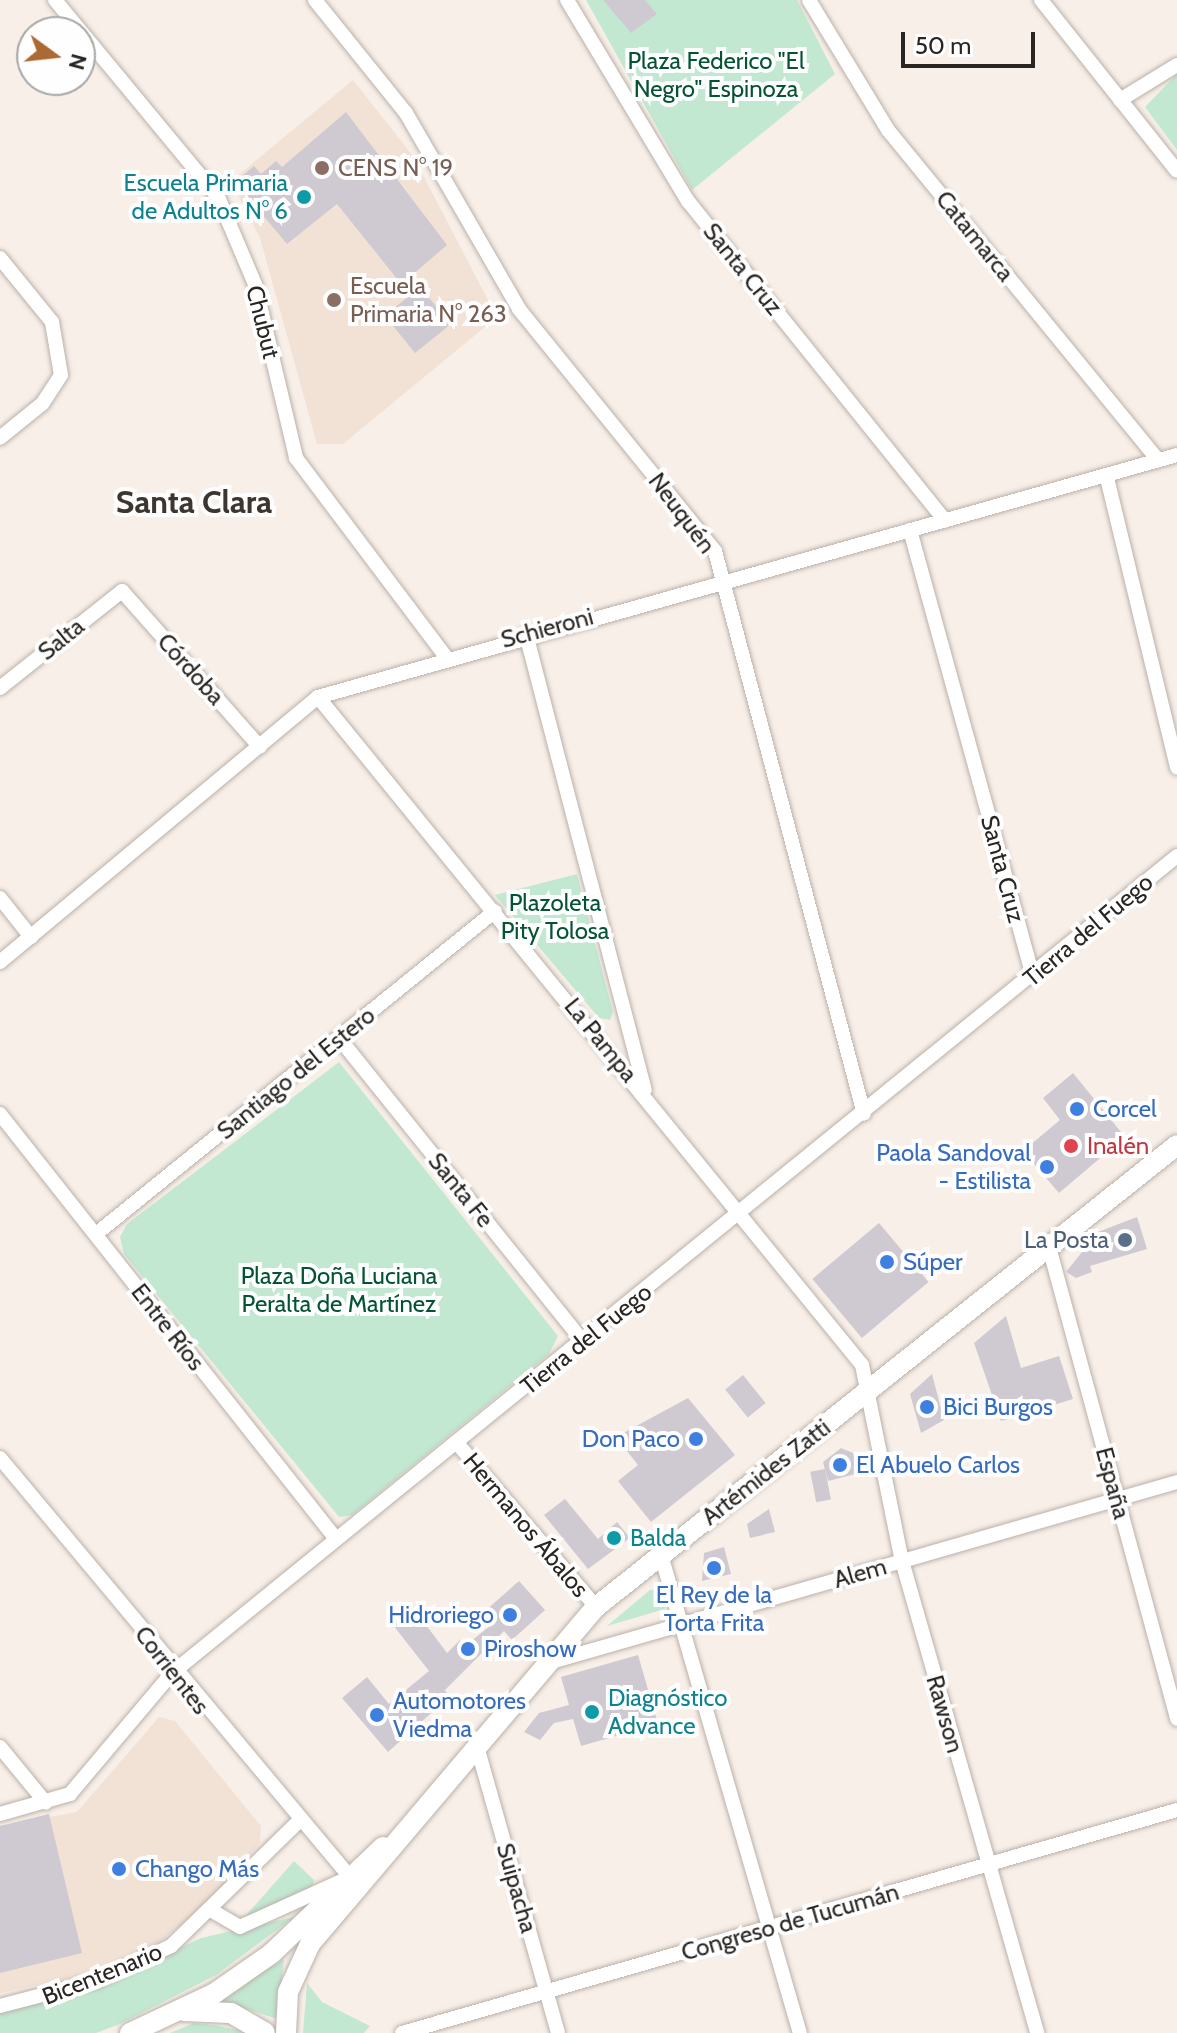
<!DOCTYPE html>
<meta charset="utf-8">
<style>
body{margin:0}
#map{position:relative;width:1177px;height:2033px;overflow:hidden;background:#f8efe8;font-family:Cabin,sans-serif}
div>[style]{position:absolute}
.built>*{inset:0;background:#f2e2d6}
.green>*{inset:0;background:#c3e8d2}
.building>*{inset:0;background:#cfcad2;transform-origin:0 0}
.roads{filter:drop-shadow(0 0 2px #b9b1aa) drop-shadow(0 0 2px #b9b1aa)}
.minor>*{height:14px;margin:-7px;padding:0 7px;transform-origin:7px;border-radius:7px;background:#fff}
.secondary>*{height:20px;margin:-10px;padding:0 10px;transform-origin:10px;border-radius:10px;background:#fff}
.dots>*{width:22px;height:22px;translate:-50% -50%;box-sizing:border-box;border:4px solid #fefefe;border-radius:50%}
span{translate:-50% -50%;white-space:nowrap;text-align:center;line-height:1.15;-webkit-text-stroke:8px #fefefe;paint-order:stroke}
.park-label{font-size:24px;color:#045434}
.education-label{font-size:24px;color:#785e54}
.left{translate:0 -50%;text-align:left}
.culture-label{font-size:24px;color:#0d838f}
.right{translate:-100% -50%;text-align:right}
.street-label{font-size:24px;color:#282523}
.shop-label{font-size:24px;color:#366cbe}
.health-label{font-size:24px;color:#be3a42}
.service-label{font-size:24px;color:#4e5e75}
.district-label{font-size:32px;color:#3c3630;font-weight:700}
.north{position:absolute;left:16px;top:16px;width:80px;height:80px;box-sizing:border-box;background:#fefefe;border:2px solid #a8a7a6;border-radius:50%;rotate:105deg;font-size:22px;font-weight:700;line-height:32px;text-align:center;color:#282523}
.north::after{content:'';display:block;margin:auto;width:28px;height:36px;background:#ab6934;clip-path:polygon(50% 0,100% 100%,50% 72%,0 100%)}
.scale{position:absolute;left:901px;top:32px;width:134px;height:36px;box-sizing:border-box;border:4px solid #282523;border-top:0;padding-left:10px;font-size:24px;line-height:28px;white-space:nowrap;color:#282523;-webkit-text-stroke:6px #fefefe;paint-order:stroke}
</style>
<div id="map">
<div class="built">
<div style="clip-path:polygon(353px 80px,413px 156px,497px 317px,343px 444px,317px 444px,260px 238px,231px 181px)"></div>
<div style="clip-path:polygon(159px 1717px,175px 1721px,261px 1826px,260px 1843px,207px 1904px,163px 1939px,101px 1971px,0 1993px,0 1826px,77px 1812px)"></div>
</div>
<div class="green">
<div style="clip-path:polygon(586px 0,797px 0,835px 74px,692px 190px)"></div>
<div style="clip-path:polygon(1177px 74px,1177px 150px,1145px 107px)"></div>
<div style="clip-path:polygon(577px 874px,613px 1012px,610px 1020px,599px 1018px,495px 895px)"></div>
<div style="clip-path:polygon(339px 1062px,558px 1336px,549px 1354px,352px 1515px,339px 1517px,124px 1254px,120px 1237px,127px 1224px)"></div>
<div style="clip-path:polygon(650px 1590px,661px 1590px,665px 1609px,607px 1626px)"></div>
<div style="clip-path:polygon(294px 1861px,314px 1880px,311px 1890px,242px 1920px)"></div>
<div style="clip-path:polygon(294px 1917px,216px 1975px,120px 2024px,96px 2033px,0 2033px,0 2013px,104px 1984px,201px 1938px)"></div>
<div style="clip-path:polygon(284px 1959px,277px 2019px,221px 2001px,221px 1997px)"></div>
<div style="clip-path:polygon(307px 1983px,322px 2002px,370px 2026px,364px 2033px,303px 2033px)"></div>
<div style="clip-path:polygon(194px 2023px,219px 2026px,249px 2033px,170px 2033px)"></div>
</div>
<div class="building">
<div style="clip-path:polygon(603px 0,645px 0,657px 14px,631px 33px)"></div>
<div style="clip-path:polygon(346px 112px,447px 245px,411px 276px,451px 324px,415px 353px,385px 316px,410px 295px,337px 204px,287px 244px,235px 182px,254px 166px,261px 174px,276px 161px,282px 167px)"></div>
<div style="clip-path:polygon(1073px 1073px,1125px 1137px,1059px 1193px,1023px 1151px,1060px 1120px,1043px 1098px)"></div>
<div style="clip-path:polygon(1137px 1217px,1147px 1249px,1090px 1266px,1092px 1272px,1076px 1278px,1066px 1272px,1098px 1232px)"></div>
<div style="left:879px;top:1223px;width:77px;height:87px;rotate:50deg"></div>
<div style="clip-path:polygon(1006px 1316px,1021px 1368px,1059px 1356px,1073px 1399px,1001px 1421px,974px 1343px)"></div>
<div style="clip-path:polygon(932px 1374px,944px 1420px,921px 1433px,910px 1394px)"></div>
<div style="left:743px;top:1375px;width:36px;height:23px;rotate:51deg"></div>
<div style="clip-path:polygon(688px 1398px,735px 1455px,651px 1522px,618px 1481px,638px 1465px,616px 1437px)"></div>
<div style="clip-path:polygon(841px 1448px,853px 1453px,859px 1473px,828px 1481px,823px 1462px)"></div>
<div style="left:825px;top:1469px;width:31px;height:15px;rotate:79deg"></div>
<div style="clip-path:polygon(565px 1499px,598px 1539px,617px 1522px,630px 1538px,588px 1569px,544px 1515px)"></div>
<div style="clip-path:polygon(769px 1509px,775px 1532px,750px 1538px,747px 1524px)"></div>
<div style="clip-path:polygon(724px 1547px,731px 1574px,702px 1581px,704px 1553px)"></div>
<div style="clip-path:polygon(519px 1581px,545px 1610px,512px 1640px,504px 1631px,445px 1690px,449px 1697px,388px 1752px,342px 1698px,367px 1677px,389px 1704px,429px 1671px,393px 1625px,414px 1609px,447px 1653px,460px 1640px,465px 1646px,495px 1622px,485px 1611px)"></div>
<div style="clip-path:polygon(638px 1655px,658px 1724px,581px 1746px,573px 1719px,554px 1723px,540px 1740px,524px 1732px,539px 1713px,569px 1705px,561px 1677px)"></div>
<div style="clip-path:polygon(49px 1814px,82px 1953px,0 1973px,0 1826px)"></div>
</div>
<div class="roads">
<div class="minor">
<div style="left:55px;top:0;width:256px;rotate:50.4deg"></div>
<div style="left:218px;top:197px;width:95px;rotate:67deg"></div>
<div style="left:255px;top:284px;width:179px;rotate:76.7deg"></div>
<div style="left:296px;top:458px;width:248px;rotate:53deg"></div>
<div style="left:315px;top:0;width:145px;rotate:51.2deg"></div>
<div style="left:406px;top:113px;width:226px;rotate:60deg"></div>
<div style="left:519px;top:309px;width:311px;rotate:51deg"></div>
<div style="left:715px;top:551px;width:582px;rotate:75.18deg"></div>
<div style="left:567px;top:0;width:235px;rotate:59deg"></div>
<div style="left:688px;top:201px;width:410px;rotate:51.2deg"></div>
<div style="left:809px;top:0;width:152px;rotate:58.7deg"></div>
<div style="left:888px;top:130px;width:426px;rotate:50.7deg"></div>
<div style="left:1041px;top:0;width:218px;rotate:51.5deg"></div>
<div style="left:1120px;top:100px;width:67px;rotate:-31.6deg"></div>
<div style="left:0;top:258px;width:82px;rotate:50.9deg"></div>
<div style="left:52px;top:322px;width:54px;rotate:80.4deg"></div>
<div style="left:61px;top:375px;width:33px;rotate:123deg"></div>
<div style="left:43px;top:403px;width:55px;rotate:140.9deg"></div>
<div style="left:1107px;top:478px;width:298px;rotate:76.4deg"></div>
<div style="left:910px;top:530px;width:463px;rotate:74.6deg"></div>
<div style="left:526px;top:634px;width:471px;rotate:75.4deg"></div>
<div style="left:0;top:688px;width:156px;rotate:-38.5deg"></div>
<div style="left:122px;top:591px;width:208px;rotate:48.5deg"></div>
<div style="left:318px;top:697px;width:861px;rotate:50.84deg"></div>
<div style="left:862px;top:1365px;width:200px;rotate:78.5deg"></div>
<div style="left:902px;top:1561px;width:491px;rotate:74deg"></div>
<div style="left:0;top:898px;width:50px;rotate:51.5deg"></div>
<div style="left:0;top:962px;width:414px;rotate:-39.8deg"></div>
<div style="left:318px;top:697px;width:892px;rotate:-15.73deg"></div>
<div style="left:339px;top:1038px;width:389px;rotate:51.2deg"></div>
<div style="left:0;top:1114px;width:542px;rotate:51.67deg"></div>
<div style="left:96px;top:1234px;width:513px;rotate:-38.99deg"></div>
<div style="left:1049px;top:1247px;width:489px;rotate:74.8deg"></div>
<div style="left:457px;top:1443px;width:215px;rotate:49.7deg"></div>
<div style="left:0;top:1458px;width:546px;rotate:50.13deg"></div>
<div style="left:350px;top:1877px;width:121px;rotate:155.6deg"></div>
<div style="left:240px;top:1927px;width:30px;rotate:-150deg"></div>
<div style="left:661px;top:1555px;width:498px;rotate:73.8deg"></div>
<div style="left:551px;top:1662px;width:651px;rotate:-16.04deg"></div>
<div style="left:476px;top:1743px;width:301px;rotate:74.2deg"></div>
<div style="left:0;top:1747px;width:72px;rotate:50.6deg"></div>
<div style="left:0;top:1814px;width:73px;rotate:-15.9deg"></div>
<div style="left:70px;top:1794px;width:158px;rotate:-49.9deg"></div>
<div style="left:172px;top:1673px;width:1295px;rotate:-39.11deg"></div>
<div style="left:0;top:2006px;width:102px;rotate:-14.7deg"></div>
<div style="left:99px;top:1980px;width:80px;rotate:-25.3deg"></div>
<div style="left:171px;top:1946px;width:176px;rotate:-44.3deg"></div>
<div style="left:402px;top:2033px;width:806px;rotate:-16.05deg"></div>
</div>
<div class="secondary">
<div style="left:184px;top:2011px;width:47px;rotate:2.4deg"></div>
<div style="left:231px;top:2013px;width:39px;rotate:30deg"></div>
<div style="left:130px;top:2033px;width:94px;rotate:-25.2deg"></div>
<div style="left:215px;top:1993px;width:68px;rotate:-34.9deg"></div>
<div style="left:271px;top:1954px;width:155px;rotate:-43.7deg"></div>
<div style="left:286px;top:2033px;width:41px;rotate:-87.2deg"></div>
<div style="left:288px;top:1992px;width:53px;rotate:-65.4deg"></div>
<div style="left:310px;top:1944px;width:442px;rotate:-49.7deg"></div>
<div style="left:596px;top:1607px;width:742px;rotate:-38.49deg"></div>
</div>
</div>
<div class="dots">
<div style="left:322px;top:168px;background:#8d6e63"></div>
<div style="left:304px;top:197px;background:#0f9aa8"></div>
<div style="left:334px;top:300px;background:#8d6e63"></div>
<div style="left:1077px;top:1109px;background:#3f7fe0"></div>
<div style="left:1071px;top:1146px;background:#e0444e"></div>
<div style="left:1047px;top:1167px;background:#3f7fe0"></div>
<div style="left:1125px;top:1240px;background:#5c6f8a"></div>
<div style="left:887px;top:1262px;background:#3f7fe0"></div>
<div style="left:927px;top:1407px;background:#3f7fe0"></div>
<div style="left:696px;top:1439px;background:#3f7fe0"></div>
<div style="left:840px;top:1465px;background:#3f7fe0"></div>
<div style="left:614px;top:1538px;background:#0f9aa8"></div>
<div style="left:714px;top:1568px;background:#3f7fe0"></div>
<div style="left:510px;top:1615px;background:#3f7fe0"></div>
<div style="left:468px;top:1649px;background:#3f7fe0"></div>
<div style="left:592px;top:1712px;background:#0f9aa8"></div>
<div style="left:377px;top:1715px;background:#3f7fe0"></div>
<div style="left:119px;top:1869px;background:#3f7fe0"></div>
</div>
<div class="park-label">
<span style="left:716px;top:75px">Plaza Federico "El<br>Negro" Espinoza</span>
<span style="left:555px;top:917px">Plazoleta<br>Pity Tolosa</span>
<span style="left:339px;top:1290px">Plaza Doña Luciana<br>Peralta de Martínez</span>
</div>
<div class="education-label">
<span class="left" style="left:338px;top:168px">CENS N° 19</span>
<span class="left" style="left:350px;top:300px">Escuela<br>Primaria N° 263</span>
</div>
<div class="culture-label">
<span class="right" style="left:288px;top:197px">Escuela Primaria<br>de Adultos N° 6</span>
<span class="left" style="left:630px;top:1538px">Balda</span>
<span class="left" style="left:608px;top:1712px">Diagnóstico<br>Advance</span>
</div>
<div class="street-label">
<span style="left:975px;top:236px;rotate:51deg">Catamarca</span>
<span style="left:743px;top:269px;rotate:51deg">Santa Cruz</span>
<span style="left:263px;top:322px;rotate:76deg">Chubut</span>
<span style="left:682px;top:513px;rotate:53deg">Neuquén</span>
<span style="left:547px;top:628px;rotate:-15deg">Schieroni</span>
<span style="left:61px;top:639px;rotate:-39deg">Salta</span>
<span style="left:191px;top:669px;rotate:48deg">Córdoba</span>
<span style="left:1003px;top:869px;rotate:75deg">Santa Cruz</span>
<span style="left:1088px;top:930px;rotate:-40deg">Tierra del Fuego</span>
<span style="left:601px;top:1040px;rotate:51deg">La Pampa</span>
<span style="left:296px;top:1073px;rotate:-39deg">Santiago del Estero</span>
<span style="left:461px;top:1190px;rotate:51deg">Santa Fe</span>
<span style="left:168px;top:1327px;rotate:52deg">Entre Ríos</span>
<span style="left:586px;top:1339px;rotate:-39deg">Tierra del Fuego</span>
<span style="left:766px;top:1472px;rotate:-38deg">Artémides Zatti</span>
<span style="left:1113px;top:1483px;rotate:75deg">España</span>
<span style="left:526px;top:1525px;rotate:50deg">Hermanos Ábalos</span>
<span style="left:860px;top:1573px;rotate:-16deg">Alem</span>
<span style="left:172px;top:1670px;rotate:52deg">Corrientes</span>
<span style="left:945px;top:1714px;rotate:74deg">Rawson</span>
<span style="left:517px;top:1888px;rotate:74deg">Suipacha</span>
<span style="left:790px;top:1922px;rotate:-16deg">Congreso de Tucumán</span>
<span style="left:102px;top:1974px;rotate:-22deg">Bicentenario</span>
</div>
<div class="shop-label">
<span class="left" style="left:1093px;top:1109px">Corcel</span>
<span class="right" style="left:1031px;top:1167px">Paola Sandoval<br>- Estilista</span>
<span class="left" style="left:903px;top:1262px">Súper</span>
<span class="left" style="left:943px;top:1407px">Bici Burgos</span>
<span class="right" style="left:680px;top:1439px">Don Paco</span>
<span class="left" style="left:856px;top:1465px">El Abuelo Carlos</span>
<span style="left:714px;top:1609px">El Rey de la<br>Torta Frita</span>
<span class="right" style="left:494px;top:1615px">Hidroriego</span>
<span class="left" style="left:484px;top:1649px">Piroshow</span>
<span class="left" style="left:393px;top:1715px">Automotores<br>Viedma</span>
<span class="left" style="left:135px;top:1869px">Chango Más</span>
</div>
<div class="health-label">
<span class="left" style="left:1087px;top:1146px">Inalén</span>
</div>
<div class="service-label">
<span class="right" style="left:1109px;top:1240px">La Posta</span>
</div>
<div class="district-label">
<span style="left:194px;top:502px">Santa Clara</span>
</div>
<div class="north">N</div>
<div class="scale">50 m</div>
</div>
